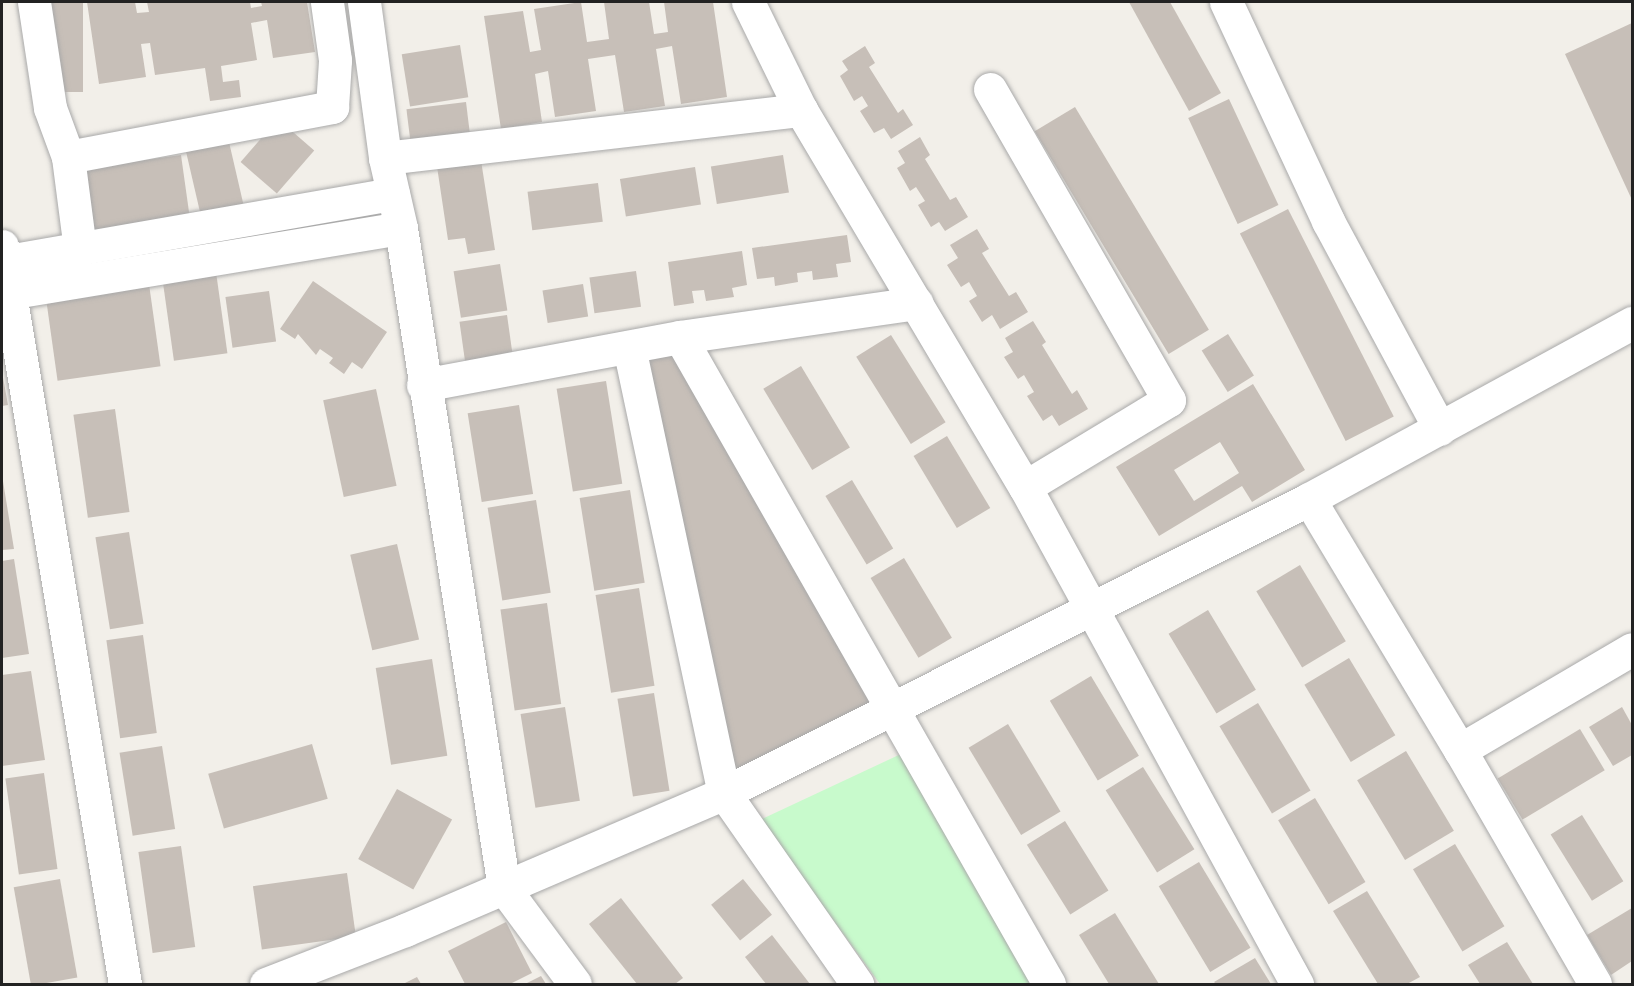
<!DOCTYPE html>
<style>
body{margin:0}
#map{position:relative;width:1634px;height:986px;overflow:hidden;background:#f2efe9;font-family:"Nunito Sans",sans-serif}
div>[style]{position:absolute}
.park>*{inset:0;background:#c8facc}
.building>*{inset:0;background:#c7bfb8;transform-origin:0 0}
.roads{filter:drop-shadow(0 0 2px #a9a9a9) drop-shadow(0 0 2px #a9a9a9)}
.minor>*{height:33px;margin:-16.5px;padding:0 16.5px;transform-origin:16.5px;border-radius:16.5px;background:#fff}
span{translate:-50% -50%;white-space:nowrap;text-align:center;line-height:1.15;-webkit-text-stroke:5px #fff;paint-order:stroke}
.frame{position:absolute;inset:0;border:3px solid #222;pointer-events:none}
</style>
<div id="map">
<div class="park">
<div style="clip-path:polygon(903px 753px,1034px 984px,880px 984px,760px 820px)"></div>
</div>
<div class="building">
<div style="left:44px;top:2px;width:39px;height:90px"></div>
<div style="clip-path:polygon(87px 2px,135px 2px,137px 13px,149px 12px,147px 2px,250px 2px,251px 8px,262px 6px,261px 2px,307px 2px,315px 52px,273px 58px,267px 20px,251px 23px,257px 60px,221px 66px,223px 82px,239px 80px,241px 97px,210px 101px,205px 68px,155px 75px,150px 43px,141px 44px,146px 77px,99px 84px)"></div>
<div style="clip-path:polygon(581px 2px,587px 42px,609px 39px,604px 2px,649px 2px,654px 34px,668px 32px,664px 2px,713px 2px,727px 97px,681px 104px,672px 46px,656px 49px,665px 106px,624px 112px,615px 55px,588px 59px,596px 111px,555px 117px,548px 71px,535px 74px,542px 122px,501px 129px,484px 16px,523px 11px,530px 52px,541px 50px,534px 9px)"></div>
<div style="clip-path:polygon(1129px 2px,1170px 2px,1221px 93px,1189px 111px)"></div>
<div style="clip-path:polygon(1632px 23px,1632px 200px,1565px 54px)"></div>
<div style="left:460px;top:45px;width:53px;height:59px;rotate:81deg"></div>
<div style="clip-path:polygon(865px 46px,875px 63px,869px 67px,898px 113px,903px 109px,913px 125px,891px 139px,884px 128px,874px 133px,860px 111px,868px 106px,862px 96px,854px 101px,840px 76px,848px 70px,842px 61px)"></div>
<div style="left:1229px;top:99px;width:117px;height:45px;rotate:65deg"></div>
<div style="left:466px;top:102px;width:40px;height:60px;rotate:83deg"></div>
<div style="left:1075px;top:107px;width:260px;height:47px;rotate:59deg"></div>
<div style="left:278px;top:119px;width:48px;height:57px;rotate:41deg"></div>
<div style="clip-path:polygon(920px 137px,930px 155px,925px 159px,950px 200px,956px 197px,968px 217px,945px 231px,939px 222px,931px 227px,918px 205px,925px 201px,916px 187px,910px 191px,897px 168px,905px 163px,898px 151px)"></div>
<div style="left:229px;top:142px;width:64px;height:44px;rotate:77deg"></div>
<div style="clip-path:polygon(480px 154px,495px 250px,468px 254px,465px 238px,448px 240px,436px 160px)"></div>
<div style="left:181px;top:155px;width:71px;height:96px;rotate:82deg"></div>
<div style="left:783px;top:155px;width:38px;height:73px;rotate:81deg"></div>
<div style="left:695px;top:167px;width:38px;height:76px;rotate:81deg"></div>
<div style="left:598px;top:183px;width:39px;height:71px;rotate:83deg"></div>
<div style="left:1288px;top:209px;width:233px;height:54px;rotate:63deg"></div>
<div style="clip-path:polygon(977px 229px,989px 249px,982px 253px,1009px 296px,1016px 292px,1028px 312px,1000px 329px,992px 315px,982px 322px,969px 301px,977px 296px,969px 282px,961px 287px,947px 265px,958px 258px,950px 245px)"></div>
<div style="clip-path:polygon(847px 235px,851px 262px,836px 264px,838px 277px,813px 280px,812px 271px,797px 273px,798px 282px,775px 286px,774px 277px,757px 279px,752px 248px)"></div>
<div style="clip-path:polygon(742px 251px,747px 285px,732px 288px,734px 297px,706px 301px,704px 290px,692px 291px,694px 303px,674px 306px,668px 262px)"></div>
<div style="left:500px;top:264px;width:47px;height:47px;rotate:81deg"></div>
<div style="left:636px;top:271px;width:36px;height:47px;rotate:82deg"></div>
<div style="left:216px;top:272px;width:82px;height:54px;rotate:82deg"></div>
<div style="clip-path:polygon(313px 281px,387px 332px,362px 369px,352px 362px,344px 374px,329px 363px,333px 358px,320px 349px,316px 355px,298px 334px,295px 339px,280px 329px)"></div>
<div style="left:149px;top:284px;width:83px;height:104px;rotate:82deg"></div>
<div style="left:583px;top:284px;width:33px;height:41px;rotate:81deg"></div>
<div style="left:269px;top:291px;width:51px;height:44px;rotate:82deg"></div>
<div style="left:507px;top:315px;width:41px;height:48px;rotate:82deg"></div>
<div style="clip-path:polygon(1033px 321px,1046px 342px,1042px 345px,1072px 394px,1077px 390px,1088px 409px,1059px 426px,1052px 415px,1043px 421px,1027px 396px,1034px 392px,1024px 375px,1018px 379px,1004px 357px,1013px 352px,1005px 338px)"></div>
<div style="left:1228px;top:334px;width:49px;height:31px;rotate:58deg"></div>
<div style="left:891px;top:335px;width:103px;height:41px;rotate:58deg"></div>
<div style="clip-path:polygon(679px 347px,880px 707px,732px 783px,637px 355px)"></div>
<div style="left:801px;top:366px;width:95px;height:44px;rotate:59deg"></div>
<div style="clip-path:polygon(2px 372px,8px 405px,2px 406px)"></div>
<div style="left:606px;top:381px;width:104px;height:50px;rotate:81deg"></div>
<div style="clip-path:polygon(evenodd,1253px 384px,1305px 470px,1252px 502px,1242px 486px,1159px 536px,1116px 467px,1253px 384px,1220px 442px,1239px 473px,1194px 501px,1174px 470px,1220px 442px)"></div>
<div style="left:376px;top:389px;width:99px;height:54px;rotate:78deg"></div>
<div style="left:519px;top:405px;width:90px;height:52px;rotate:81deg"></div>
<div style="left:115px;top:409px;width:104px;height:42px;rotate:82deg"></div>
<div style="left:947px;top:436px;width:84px;height:39px;rotate:59deg"></div>
<div style="clip-path:polygon(2px 475px,14px 549px,2px 550px)"></div>
<div style="left:852px;top:480px;width:80px;height:31px;rotate:59deg"></div>
<div style="left:630px;top:490px;width:94px;height:51px;rotate:81deg"></div>
<div style="left:536px;top:500px;width:94px;height:49px;rotate:81deg"></div>
<div style="left:129px;top:532px;width:93px;height:34px;rotate:81deg"></div>
<div style="left:397px;top:544px;width:98px;height:48px;rotate:77deg"></div>
<div style="left:904px;top:558px;width:93px;height:39px;rotate:59deg"></div>
<div style="clip-path:polygon(14px 559px,29px 654px,2px 658px,2px 561px)"></div>
<div style="left:1300px;top:565px;width:89px;height:51px;rotate:59deg"></div>
<div style="left:639px;top:588px;width:99px;height:44px;rotate:81deg"></div>
<div style="left:547px;top:603px;width:102px;height:47px;rotate:82deg"></div>
<div style="left:1208px;top:610px;width:93px;height:46px;rotate:59deg"></div>
<div style="left:143px;top:635px;width:99px;height:37px;rotate:82deg"></div>
<div style="left:1349px;top:658px;width:90px;height:52px;rotate:59deg"></div>
<div style="left:432px;top:659px;width:98px;height:57px;rotate:81deg"></div>
<div style="clip-path:polygon(31px 671px,45px 760px,2px 766px,2px 675px)"></div>
<div style="left:1091px;top:676px;width:93px;height:48px;rotate:59deg"></div>
<div style="left:654px;top:693px;width:99px;height:37px;rotate:81deg"></div>
<div style="left:1258px;top:703px;width:102px;height:45px;rotate:59deg"></div>
<div style="left:565px;top:707px;width:95px;height:45px;rotate:81deg"></div>
<div style="clip-path:polygon(1622px 707px,1632px 725px,1632px 755px,1613px 766px,1589px 727px)"></div>
<div style="left:1008px;top:724px;width:102px;height:46px;rotate:59deg"></div>
<div style="left:1580px;top:729px;width:48px;height:96px;rotate:59deg"></div>
<div style="left:312px;top:744px;width:57px;height:108px;rotate:74deg"></div>
<div style="left:162px;top:746px;width:84px;height:43px;rotate:81deg"></div>
<div style="left:1406px;top:751px;width:93px;height:57px;rotate:59deg"></div>
<div style="left:1143px;top:767px;width:97px;height:44px;rotate:58deg"></div>
<div style="left:44px;top:773px;width:97px;height:39px;rotate:82deg"></div>
<div style="left:397px;top:789px;width:63px;height:80px;rotate:29deg"></div>
<div style="left:1315px;top:798px;width:98px;height:43px;rotate:59deg"></div>
<div style="left:1582px;top:815px;width:78px;height:37px;rotate:58deg"></div>
<div style="left:1065px;top:821px;width:82px;height:45px;rotate:58deg"></div>
<div style="left:1455px;top:844px;width:96px;height:49px;rotate:59deg"></div>
<div style="left:181px;top:846px;width:102px;height:43px;rotate:82deg"></div>
<div style="left:1199px;top:862px;width:100px;height:47px;rotate:59deg"></div>
<div style="left:347px;top:873px;width:64px;height:95px;rotate:82deg"></div>
<div style="left:60px;top:879px;width:100px;height:47px;rotate:80deg"></div>
<div style="left:743px;top:879px;width:46px;height:41px;rotate:51deg"></div>
<div style="clip-path:polygon(1367px 891px,1420px 977px,1407px 984px,1378px 984px,1333px 911px)"></div>
<div style="clip-path:polygon(621px 898px,683px 978px,675px 984px,637px 984px,589px 924px)"></div>
<div style="clip-path:polygon(1632px 908px,1632px 961px,1611px 975px,1587px 935px)"></div>
<div style="clip-path:polygon(1115px 913px,1159px 984px,1109px 984px,1079px 935px)"></div>
<div style="clip-path:polygon(506px 922px,532px 973px,510px 984px,465px 984px,448px 951px)"></div>
<div style="clip-path:polygon(772px 935px,810px 984px,766px 984px,745px 957px)"></div>
<div style="clip-path:polygon(1507px 942px,1533px 984px,1480px 984px,1468px 965px)"></div>
<div style="clip-path:polygon(1255px 958px,1271px 984px,1216px 984px,1214px 982px)"></div>
<div style="clip-path:polygon(541px 976px,546px 984px,525px 984px)"></div>
<div style="clip-path:polygon(417px 977px,421px 984px,403px 984px)"></div>
</div>
<div class="roads">
<div class="minor">
<div style="left:34px;top:2px;width:107px;rotate:81.4deg"></div>
<div style="left:50px;top:108px;width:52px;rotate:69.8deg"></div>
<div style="left:68px;top:157px;width:94px;rotate:82.6deg"></div>
<div style="left:364px;top:2px;width:157px;rotate:82.3deg"></div>
<div style="left:385px;top:158px;width:72px;rotate:77.1deg"></div>
<div style="left:401px;top:228px;width:668px;rotate:81.13deg"></div>
<div style="left:504px;top:888px;width:119px;rotate:53.5deg"></div>
<div style="left:748px;top:2px;width:120px;rotate:63.9deg"></div>
<div style="left:801px;top:110px;width:439px;rotate:59.3deg"></div>
<div style="left:1025px;top:487px;width:567px;rotate:61.31deg"></div>
<div style="left:1226px;top:2px;width:242px;rotate:65deg"></div>
<div style="left:1328px;top:221px;width:236px;rotate:61.7deg"></div>
<div style="left:990px;top:89px;width:359px;rotate:60.1deg"></div>
<div style="left:1169px;top:400px;width:168px;rotate:148.9deg"></div>
<div style="left:68px;top:157px;width:269px;rotate:-10.7deg"></div>
<div style="left:332px;top:107px;width:47px;rotate:-86.3deg"></div>
<div style="left:335px;top:60px;width:59px;rotate:-97.9deg"></div>
<div style="left:385px;top:158px;width:419px;rotate:-6.6deg"></div>
<div style="left:2px;top:246px;width:748px;rotate:80.54deg"></div>
<div style="left:2px;top:262px;width:397px;rotate:-9.9deg"></div>
<div style="left:2px;top:294px;width:404px;rotate:-9.4deg"></div>
<div style="left:680px;top:337px;width:745px;rotate:60.3deg"></div>
<div style="left:629px;top:347px;width:456px;rotate:78deg"></div>
<div style="left:724px;top:793px;width:233px;rotate:55.1deg"></div>
<div style="left:423px;top:385px;width:261px;rotate:-10.6deg"></div>
<div style="left:680px;top:337px;width:239px;rotate:-8.2deg"></div>
<div style="left:1309px;top:499px;width:293px;rotate:59deg"></div>
<div style="left:1460px;top:750px;width:270px;rotate:60deg"></div>
<div style="left:1460px;top:750px;width:199px;rotate:-30.4deg"></div>
<div style="left:266px;top:984px;width:149px;rotate:-21.2deg"></div>
<div style="left:405px;top:930px;width:347px;rotate:-23.2deg"></div>
<div style="left:724px;top:793px;width:655px;rotate:-26.68deg"></div>
<div style="left:1309px;top:499px;width:368px;rotate:-28.6deg"></div>
</div>
</div>
<div class="frame"></div>
</div>
